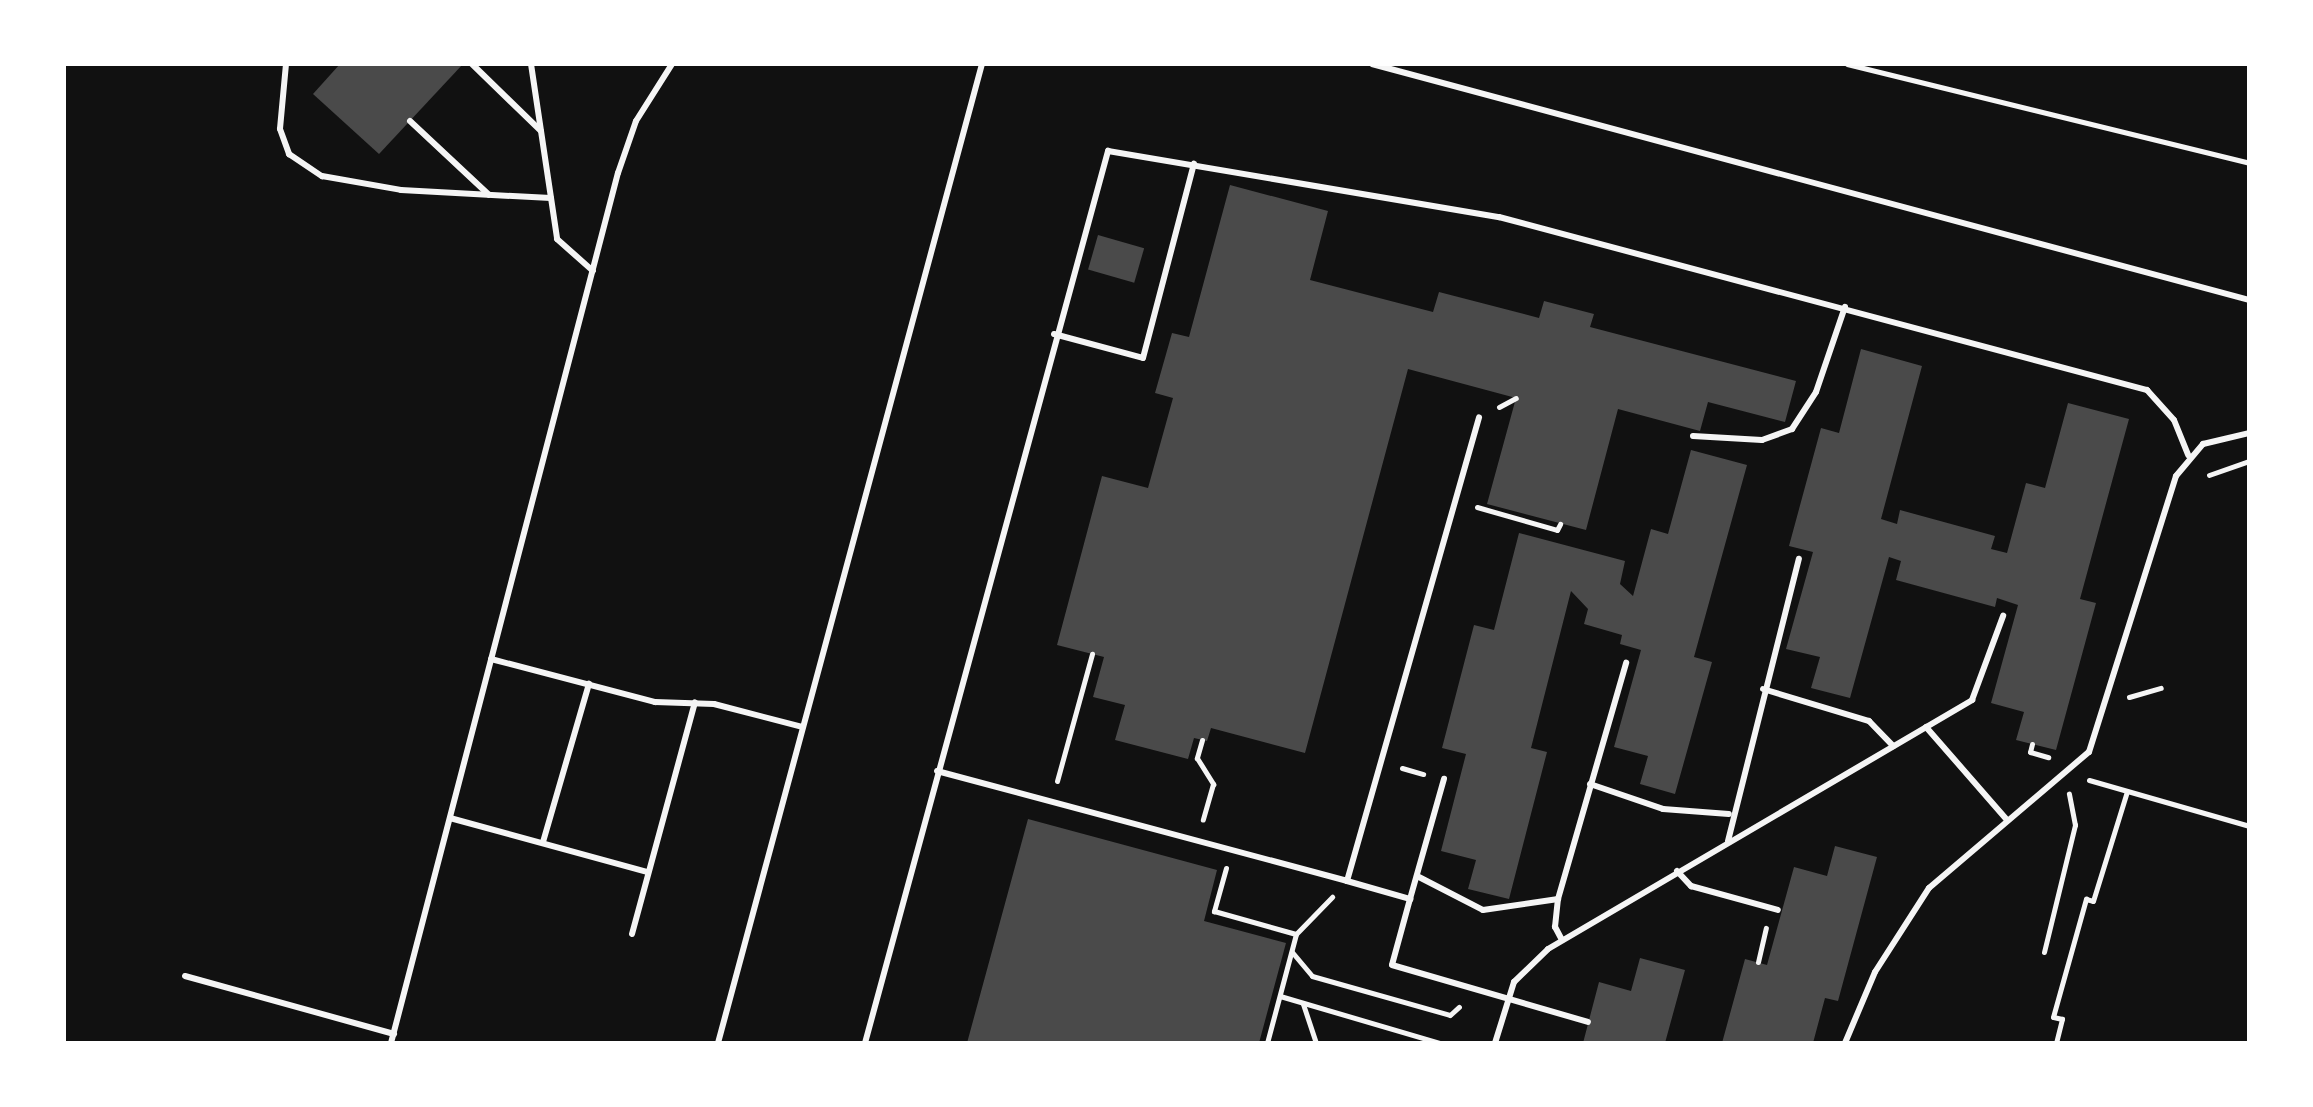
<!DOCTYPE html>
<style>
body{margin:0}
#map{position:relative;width:2313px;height:1107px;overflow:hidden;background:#111;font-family:Inter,sans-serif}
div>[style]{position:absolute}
.building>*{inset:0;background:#4a4a4a;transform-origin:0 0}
.path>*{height:5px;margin:-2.5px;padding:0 2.5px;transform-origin:2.5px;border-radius:2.5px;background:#f5f5f5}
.service>*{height:6px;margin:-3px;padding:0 3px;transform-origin:3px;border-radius:3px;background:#f5f5f5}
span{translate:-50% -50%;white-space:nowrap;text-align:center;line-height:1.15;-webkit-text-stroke:6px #fff;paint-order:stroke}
.frame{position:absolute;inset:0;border:66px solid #fff;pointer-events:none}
</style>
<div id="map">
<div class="building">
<div style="clip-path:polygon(340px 64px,463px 64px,379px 154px,313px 94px)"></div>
<div style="clip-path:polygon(1230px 185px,1328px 211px,1310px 280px,1433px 312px,1439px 292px,1539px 318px,1544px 301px,1594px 314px,1590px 327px,1796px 381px,1785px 422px,1708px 402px,1700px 431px,1618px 409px,1586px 530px,1487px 504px,1516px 398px,1408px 369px,1305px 753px,1211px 728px,1207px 741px,1194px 738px,1188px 759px,1115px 740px,1125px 705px,1093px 697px,1104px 657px,1057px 645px,1102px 476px,1148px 488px,1173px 398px,1155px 393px,1172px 333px,1189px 337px)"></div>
<div style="left:1098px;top:235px;width:48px;height:36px;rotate:16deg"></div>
<div style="clip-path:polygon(1861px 349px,1922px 366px,1881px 519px,1897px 524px,1900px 510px,1995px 536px,1991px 549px,2007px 553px,2026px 483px,2045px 488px,2068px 403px,2129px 419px,2080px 599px,2096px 603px,2056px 750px,2016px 740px,2024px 712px,1991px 703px,2018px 605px,1997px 598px,1995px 607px,1896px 580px,1901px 561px,1889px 557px,1850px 698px,1811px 688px,1820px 657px,1786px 649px,1813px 552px,1789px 546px,1821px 428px,1839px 433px)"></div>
<div style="clip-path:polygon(1691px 450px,1747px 465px,1694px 657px,1712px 662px,1675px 794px,1640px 784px,1648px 756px,1614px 747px,1641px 650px,1620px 644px,1622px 635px,1584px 624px,1588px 609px,1571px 591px,1531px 748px,1547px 752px,1509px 899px,1468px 889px,1476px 860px,1441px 851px,1466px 754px,1442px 748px,1474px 625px,1494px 630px,1519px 533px,1625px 561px,1620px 584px,1633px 596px,1651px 529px,1668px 534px)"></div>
<div style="clip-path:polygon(1028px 819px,1217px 870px,1204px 921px,1286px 943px,1259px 1043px,967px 1043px)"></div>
<div style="clip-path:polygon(1835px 846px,1877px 857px,1838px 1001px,1825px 998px,1813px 1043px,1722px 1043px,1745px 959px,1767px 965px,1794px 867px,1827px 876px)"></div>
<div style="clip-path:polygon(1640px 958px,1685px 970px,1665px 1043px,1583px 1043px,1599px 982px,1631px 991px)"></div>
</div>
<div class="path">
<div style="left:1847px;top:64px;width:414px;rotate:13.8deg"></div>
<div style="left:1499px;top:407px;width:19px;rotate:-28deg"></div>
<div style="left:2209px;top:475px;width:42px;rotate:-19.3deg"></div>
<div style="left:1477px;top:507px;width:83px;rotate:16deg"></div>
<div style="left:1557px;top:530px;width:7px;rotate:-63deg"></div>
<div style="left:2129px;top:697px;width:33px;rotate:-16deg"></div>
<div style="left:1202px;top:740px;width:19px;rotate:106deg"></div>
<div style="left:1197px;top:758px;width:31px;rotate:58deg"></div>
<div style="left:1213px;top:784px;width:37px;rotate:106deg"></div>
<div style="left:2032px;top:744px;width:8px;rotate:104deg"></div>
<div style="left:2030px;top:752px;width:19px;rotate:16deg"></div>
<div style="left:1402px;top:768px;width:22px;rotate:16deg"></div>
<div style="left:2089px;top:780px;width:166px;rotate:16deg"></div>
<div style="left:1057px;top:781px;width:132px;rotate:-74.6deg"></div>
<div style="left:1226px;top:868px;width:45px;rotate:105.6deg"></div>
<div style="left:1214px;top:911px;width:85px;rotate:15.7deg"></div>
<div style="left:1296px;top:934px;width:113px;rotate:104.9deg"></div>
<div style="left:1296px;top:934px;width:52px;rotate:-45.8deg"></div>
<div style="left:1292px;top:952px;width:31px;rotate:50deg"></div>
<div style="left:1312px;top:976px;width:143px;rotate:15.8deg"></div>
<div style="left:1450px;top:1015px;width:12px;rotate:-42deg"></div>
<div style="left:2044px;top:952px;width:131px;rotate:-76.3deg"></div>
<div style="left:2075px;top:825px;width:32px;rotate:-101deg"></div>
<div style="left:1758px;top:962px;width:35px;rotate:-77deg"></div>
<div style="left:1280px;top:996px;width:167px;rotate:16.4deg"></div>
<div style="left:1303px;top:1004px;width:41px;rotate:71.6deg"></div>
<div style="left:2056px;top:1043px;width:25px;rotate:-76deg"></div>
<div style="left:2062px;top:1019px;width:9px;rotate:-167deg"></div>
<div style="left:2053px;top:1017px;width:123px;rotate:-74.4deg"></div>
<div style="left:2086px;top:899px;width:7px;rotate:16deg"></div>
<div style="left:2093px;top:901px;width:115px;rotate:-72.8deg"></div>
</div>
<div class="service">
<div style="left:286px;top:64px;width:65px;rotate:95.3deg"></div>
<div style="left:280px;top:129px;width:27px;rotate:70deg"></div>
<div style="left:289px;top:154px;width:40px;rotate:34deg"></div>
<div style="left:322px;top:176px;width:80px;rotate:10deg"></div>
<div style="left:401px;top:190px;width:150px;rotate:3.1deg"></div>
<div style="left:472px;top:64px;width:96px;rotate:44.2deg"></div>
<div style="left:531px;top:64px;width:177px;rotate:81.5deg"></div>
<div style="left:557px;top:239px;width:48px;rotate:41.6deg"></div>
<div style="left:1372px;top:64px;width:908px;rotate:15.06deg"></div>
<div style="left:410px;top:121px;width:108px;rotate:43.1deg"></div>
<div style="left:1054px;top:334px;width:92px;rotate:15.1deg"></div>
<div style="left:1143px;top:358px;width:201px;rotate:-75.3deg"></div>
<div style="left:1693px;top:436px;width:69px;rotate:3.3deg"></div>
<div style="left:1762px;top:440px;width:32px;rotate:-20deg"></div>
<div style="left:1792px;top:429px;width:44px;rotate:-57deg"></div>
<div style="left:1816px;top:392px;width:90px;rotate:-71.2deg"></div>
<div style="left:491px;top:659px;width:170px;rotate:14.7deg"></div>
<div style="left:655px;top:702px;width:59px;rotate:1.9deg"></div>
<div style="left:714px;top:704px;width:91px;rotate:14.6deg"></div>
<div style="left:1763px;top:689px;width:111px;rotate:16.8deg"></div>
<div style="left:1869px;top:721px;width:35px;rotate:46deg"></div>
<div style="left:1926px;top:727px;width:123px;rotate:48.9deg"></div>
<div style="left:937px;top:771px;width:424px;rotate:15deg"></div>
<div style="left:1347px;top:881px;width:482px;rotate:-74.1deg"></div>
<div style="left:1590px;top:784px;width:77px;rotate:18.9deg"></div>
<div style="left:1663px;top:809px;width:66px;rotate:4.3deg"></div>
<div style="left:450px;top:818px;width:205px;rotate:15.3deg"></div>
<div style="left:1728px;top:841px;width:291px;rotate:-75.9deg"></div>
<div style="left:543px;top:842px;width:165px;rotate:-73.8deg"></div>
<div style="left:1677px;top:871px;width:21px;rotate:47deg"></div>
<div style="left:1691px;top:886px;width:90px;rotate:15.4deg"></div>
<div style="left:1417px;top:876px;width:74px;rotate:27.3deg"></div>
<div style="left:1483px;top:910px;width:76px;rotate:-8.3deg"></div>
<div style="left:1347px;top:881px;width:66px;rotate:15.9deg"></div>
<div style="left:1410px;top:899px;width:125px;rotate:-74.2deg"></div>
<div style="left:1410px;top:899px;width:68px;rotate:105.3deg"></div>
<div style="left:1392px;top:965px;width:204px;rotate:16.2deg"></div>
<div style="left:632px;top:934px;width:240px;rotate:-74.8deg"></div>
<div style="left:1562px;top:940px;width:15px;rotate:-118deg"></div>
<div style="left:1555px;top:927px;width:28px;rotate:-84deg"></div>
<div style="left:1558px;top:899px;width:246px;rotate:-73.9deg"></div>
<div style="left:185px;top:976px;width:217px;rotate:15.5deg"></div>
<div style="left:391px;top:1043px;width:899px;rotate:-75.38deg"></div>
<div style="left:618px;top:173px;width:55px;rotate:-70.9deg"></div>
<div style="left:636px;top:121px;width:67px;rotate:-57.7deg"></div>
<div style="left:718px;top:1043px;width:1014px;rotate:-74.91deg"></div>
<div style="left:865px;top:1043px;width:925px;rotate:-74.76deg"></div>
<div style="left:1108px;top:151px;width:397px;rotate:9.6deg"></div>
<div style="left:1499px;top:217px;width:671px;rotate:14.95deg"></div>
<div style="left:2147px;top:390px;width:40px;rotate:48deg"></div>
<div style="left:2174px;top:420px;width:38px;rotate:68deg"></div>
<div style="left:1495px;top:1043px;width:64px;rotate:-72.7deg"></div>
<div style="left:1514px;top:982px;width:47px;rotate:-44.1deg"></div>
<div style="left:1548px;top:949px;width:492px;rotate:-30.4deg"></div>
<div style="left:1972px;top:700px;width:90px;rotate:-69.7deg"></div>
<div style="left:1845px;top:1043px;width:77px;rotate:-67.1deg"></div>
<div style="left:1875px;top:972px;width:100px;rotate:-57.3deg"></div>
<div style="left:1929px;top:888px;width:210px;rotate:-40.4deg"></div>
<div style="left:2089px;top:752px;width:289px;rotate:-72.5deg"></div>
<div style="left:2176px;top:476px;width:42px;rotate:-49.8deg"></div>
<div style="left:2203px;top:444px;width:47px;rotate:-13.4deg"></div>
</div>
<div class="frame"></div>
</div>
